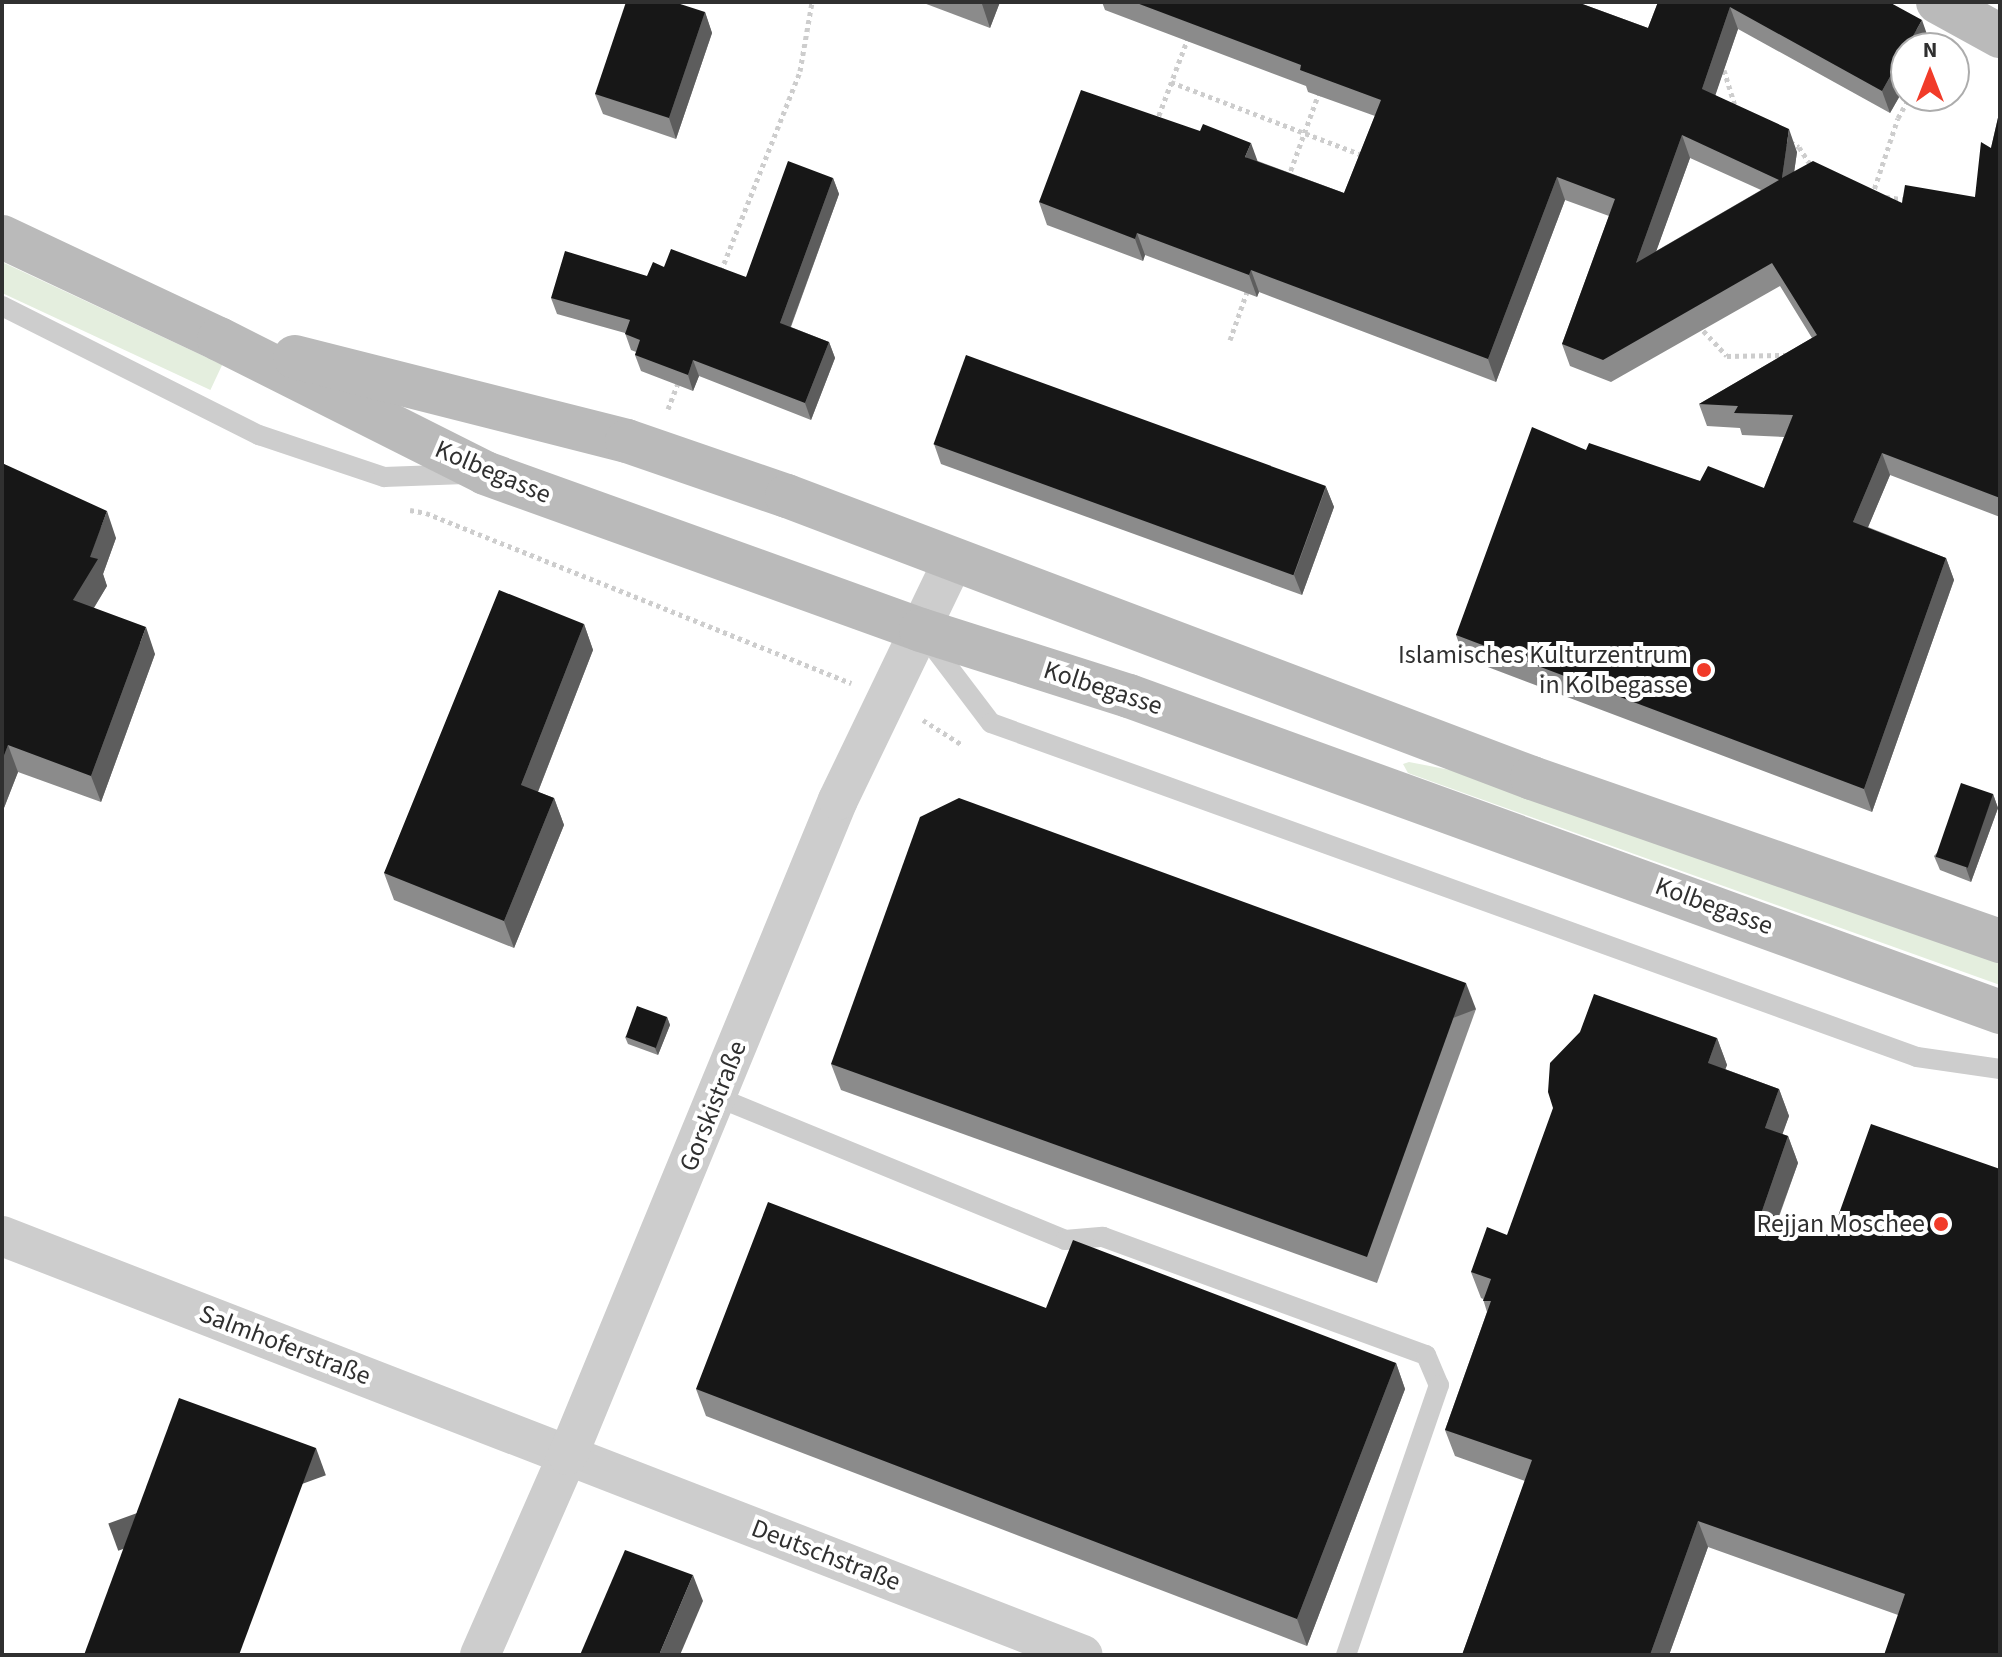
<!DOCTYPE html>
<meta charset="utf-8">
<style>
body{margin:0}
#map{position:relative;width:2002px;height:1657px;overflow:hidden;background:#fff;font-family:"Source Sans 3",sans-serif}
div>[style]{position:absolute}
.green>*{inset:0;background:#e4eede;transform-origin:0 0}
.path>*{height:5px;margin-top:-2.5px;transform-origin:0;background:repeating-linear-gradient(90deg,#cdcdcd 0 4px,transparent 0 8px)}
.lane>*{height:20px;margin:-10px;padding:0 10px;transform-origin:10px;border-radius:10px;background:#cdcdcd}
.street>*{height:40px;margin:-20px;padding:0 20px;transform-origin:20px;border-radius:20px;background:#cdcdcd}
.secondary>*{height:44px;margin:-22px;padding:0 22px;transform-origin:22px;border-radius:22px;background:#bababa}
.wall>*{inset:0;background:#8b8b8b}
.shaded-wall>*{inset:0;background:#5d5d5d;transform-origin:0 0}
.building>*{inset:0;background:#171717;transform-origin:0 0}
.dots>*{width:22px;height:22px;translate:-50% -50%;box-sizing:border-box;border:4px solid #fff;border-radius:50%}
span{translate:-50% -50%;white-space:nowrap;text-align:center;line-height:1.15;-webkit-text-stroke:8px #fff;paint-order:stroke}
.street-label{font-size:26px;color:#303030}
.poi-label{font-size:26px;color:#303030}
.right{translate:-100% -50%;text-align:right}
.frame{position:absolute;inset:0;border:4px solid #303030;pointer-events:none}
.north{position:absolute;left:1890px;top:32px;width:80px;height:80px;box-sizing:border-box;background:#fff;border:2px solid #acacac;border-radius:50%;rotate:0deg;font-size:22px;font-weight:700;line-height:32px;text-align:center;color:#303030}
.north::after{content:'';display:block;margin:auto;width:28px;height:36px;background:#f13b29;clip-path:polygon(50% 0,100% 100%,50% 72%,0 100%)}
</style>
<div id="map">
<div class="green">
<div style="left:2px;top:262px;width:243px;height:28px;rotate:25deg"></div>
<div style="clip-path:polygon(1409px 762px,1466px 773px,2000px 959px,2000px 985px,1408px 773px,1403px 764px)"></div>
</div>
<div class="path">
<div style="left:1724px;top:70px;width:39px;rotate:73deg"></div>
<div style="left:1171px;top:82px;width:208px;rotate:20.9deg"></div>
<div style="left:1156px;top:123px;width:94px;rotate:-69.4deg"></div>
<div style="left:1790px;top:142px;width:10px;rotate:29deg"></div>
<div style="left:1799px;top:147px;width:24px;rotate:57deg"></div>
<div style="left:1288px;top:178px;width:94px;rotate:-70deg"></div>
<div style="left:1872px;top:196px;width:82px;rotate:-71.6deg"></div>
<div style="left:1898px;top:118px;width:25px;rotate:-61deg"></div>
<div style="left:1886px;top:197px;width:22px;rotate:8deg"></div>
<div style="left:721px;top:271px;width:215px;rotate:-68.4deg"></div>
<div style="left:800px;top:71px;width:70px;rotate:-80.1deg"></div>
<div style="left:1698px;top:325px;width:42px;rotate:46.9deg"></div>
<div style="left:1727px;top:356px;width:60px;rotate:-1deg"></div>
<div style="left:1230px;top:340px;width:54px;rotate:-70.6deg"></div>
<div style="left:668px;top:409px;width:30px;rotate:-69deg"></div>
<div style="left:410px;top:510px;width:16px;rotate:11deg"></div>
<div style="left:426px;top:513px;width:458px;rotate:21.8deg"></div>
<div style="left:923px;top:720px;width:45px;rotate:32.3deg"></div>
</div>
<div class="lane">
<div style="left:2px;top:306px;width:288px;rotate:26.7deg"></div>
<div style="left:259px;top:435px;width:132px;rotate:18.6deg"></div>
<div style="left:384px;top:477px;width:81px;rotate:-2.1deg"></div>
<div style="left:928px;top:640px;width:104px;rotate:52.8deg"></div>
<div style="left:991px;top:723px;width:984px;rotate:19.83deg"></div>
<div style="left:1917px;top:1057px;width:84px;rotate:8.2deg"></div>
<div style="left:717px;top:1097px;width:376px;rotate:22.3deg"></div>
<div style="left:1065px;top:1240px;width:38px;rotate:-5deg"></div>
<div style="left:1103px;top:1237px;width:344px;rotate:20.1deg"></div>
<div style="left:1426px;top:1355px;width:33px;rotate:67deg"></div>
<div style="left:1439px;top:1385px;width:286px;rotate:109deg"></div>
</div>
<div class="street">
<div style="left:2px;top:1236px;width:1159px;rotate:21.19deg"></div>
<div style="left:480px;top:1655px;width:219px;rotate:-66.3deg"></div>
<div style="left:568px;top:1455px;width:708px;rotate:-67.6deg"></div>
<div style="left:838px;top:800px;width:265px;rotate:-64.3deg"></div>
</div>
<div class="secondary">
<div style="left:1938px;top:2px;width:71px;rotate:28.7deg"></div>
<div style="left:2px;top:237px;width:240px;rotate:25.2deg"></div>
<div style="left:219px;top:339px;width:298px;rotate:26.7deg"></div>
<div style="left:485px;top:473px;width:463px;rotate:19.8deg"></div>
<div style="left:921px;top:630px;width:218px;rotate:17.6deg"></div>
<div style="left:1129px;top:696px;width:927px;rotate:19.94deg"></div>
<div style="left:295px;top:357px;width:342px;rotate:14.2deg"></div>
<div style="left:627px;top:441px;width:169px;rotate:19deg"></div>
<div style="left:787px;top:496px;width:797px;rotate:20.73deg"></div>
<div style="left:1532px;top:778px;width:496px;rotate:19.2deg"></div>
</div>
<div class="wall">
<div style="clip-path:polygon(921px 2px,1000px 2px,990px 28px)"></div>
<div style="clip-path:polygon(evenodd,1102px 2px,1577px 2px,1648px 28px,1658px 2px,1889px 2px,1930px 43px,1906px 48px,1906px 85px,1890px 113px,1738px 29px,1715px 95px,1797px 152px,1794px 172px,1902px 203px,1975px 197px,1991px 148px,2000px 109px,2000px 517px,1890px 475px,1868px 527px,1946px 558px,1954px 580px,1872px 812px,1464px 658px,1456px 635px,1586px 450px,1700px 481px,1764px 488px,1784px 437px,1742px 435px,1740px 428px,1707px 426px,1699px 404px,1812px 338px,1780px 286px,1611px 382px,1570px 366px,1562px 344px,1609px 216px,1565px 200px,1496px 382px,1259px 292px,1257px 297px,1145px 255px,1143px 261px,1047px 225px,1039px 202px,1258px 161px,1344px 193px,1375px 116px,1308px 92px,1306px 86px,1105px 10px,1102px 2px,1690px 158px,1761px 190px,1656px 251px,1690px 158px)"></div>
<div style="clip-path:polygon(705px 12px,712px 33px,676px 139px,603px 114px,595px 94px)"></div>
<div style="clip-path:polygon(833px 178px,839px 194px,791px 327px,829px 342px,835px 358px,811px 420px,699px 376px,693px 391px,641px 371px,635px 355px,636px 352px,631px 350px,625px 333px,557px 314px,551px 298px,647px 276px,664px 267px,746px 277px)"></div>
<div style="clip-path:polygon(934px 444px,1326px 487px,1334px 507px,1302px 595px,941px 464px)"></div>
<div style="clip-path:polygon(2px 463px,116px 538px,103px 574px,107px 586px,94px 608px,155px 654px,101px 802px,18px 772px,2px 813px)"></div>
<div style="clip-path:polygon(584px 624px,593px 650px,538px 792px,554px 798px,564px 825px,514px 948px,394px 900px,384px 873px)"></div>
<div style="clip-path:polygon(1993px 794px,1998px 808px,1971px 882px,1940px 870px,1934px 856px)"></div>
<div style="clip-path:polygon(1476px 1009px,1377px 1283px,841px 1090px,831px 1064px)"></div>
<div style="clip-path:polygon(667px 1017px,670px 1025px,658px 1055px,628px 1044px,625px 1037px)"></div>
<div style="clip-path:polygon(1717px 1038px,1727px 1065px,1725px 1069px,1779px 1089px,1789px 1116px,1782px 1134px,1788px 1136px,1798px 1163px,1779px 1217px,2000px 1655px,1898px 1615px,1708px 1547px,1669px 1655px,1462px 1655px,1525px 1481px,1455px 1456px,1445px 1430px,1487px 1312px,1483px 1299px,1481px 1298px,1471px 1272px,1507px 1235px)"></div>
<div style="clip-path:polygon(1046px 1308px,1396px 1363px,1405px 1389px,1307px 1646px,706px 1416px,696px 1389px)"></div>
</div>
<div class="shaded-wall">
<div style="clip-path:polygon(982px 2px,1000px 2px,990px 28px,982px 4px)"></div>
<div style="clip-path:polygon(1730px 7px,1738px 29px,1710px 111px,1702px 89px)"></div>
<div style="clip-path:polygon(705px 12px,712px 33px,676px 139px,669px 118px)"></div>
<div style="clip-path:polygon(1922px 20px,1930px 43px,1927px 48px,1906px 48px)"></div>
<div style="clip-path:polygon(1906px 49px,1906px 85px,1890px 113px,1882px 91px)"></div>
<div style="clip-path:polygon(1789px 129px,1797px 152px,1790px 201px,1782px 178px)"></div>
<div style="clip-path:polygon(1682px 135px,1690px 158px,1644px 285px,1636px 263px)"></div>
<div style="clip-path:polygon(1251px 143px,1259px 165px,1245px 157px)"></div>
<div style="clip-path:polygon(1557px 177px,1565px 200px,1496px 382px,1488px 359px)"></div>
<div style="clip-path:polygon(833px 178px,839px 194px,786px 339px,780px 323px)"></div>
<div style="clip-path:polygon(1137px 233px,1145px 255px,1143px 261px,1135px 239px)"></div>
<div style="clip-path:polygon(1251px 270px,1259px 292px,1257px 297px,1249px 275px)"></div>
<div style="clip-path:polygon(829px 342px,835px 358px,811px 420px,805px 403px)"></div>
<div style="clip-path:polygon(693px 360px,699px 376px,693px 391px,688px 375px)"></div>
<div style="clip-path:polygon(1882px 453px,1890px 475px,1861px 544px,1853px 522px)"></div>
<div style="clip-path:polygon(1326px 487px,1334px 507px,1302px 595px,1294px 575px)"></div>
<div style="clip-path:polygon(107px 511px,116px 538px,103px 574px,107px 586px,82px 627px,73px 600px)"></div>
<div style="clip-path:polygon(1946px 558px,1954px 580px,1872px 812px,1864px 789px)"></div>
<div style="clip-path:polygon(584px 624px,593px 650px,530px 812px,521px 785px)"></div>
<div style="clip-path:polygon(146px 627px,155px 654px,101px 802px,91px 776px)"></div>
<div style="clip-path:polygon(8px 745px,18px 772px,2px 813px,2px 761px)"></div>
<div style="clip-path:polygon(1993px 794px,1998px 808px,1971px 882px,1966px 868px)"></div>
<div style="clip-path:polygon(554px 798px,564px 825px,514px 948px,504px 921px)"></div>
<div style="left:1466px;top:983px;width:28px;height:291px;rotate:69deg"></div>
<div style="clip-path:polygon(667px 1017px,670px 1025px,658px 1055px,655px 1048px)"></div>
<div style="clip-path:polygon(1717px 1038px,1727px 1065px,1718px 1089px,1708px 1063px)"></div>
<div style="clip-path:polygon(1779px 1089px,1789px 1116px,1775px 1155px,1765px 1128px)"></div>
<div style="clip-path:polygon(1788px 1136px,1798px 1163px,1771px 1237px,1762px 1211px)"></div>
<div style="clip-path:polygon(1396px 1363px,1405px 1389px,1307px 1646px,1297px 1619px)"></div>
<div style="left:316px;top:1448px;width:29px;height:221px;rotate:70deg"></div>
<div style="clip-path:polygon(1698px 1521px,1708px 1547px,1669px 1655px,1650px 1655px)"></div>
<div style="clip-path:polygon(693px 1575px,703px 1601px,680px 1655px,659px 1655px)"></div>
</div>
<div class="building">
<div style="clip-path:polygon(626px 2px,674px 2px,705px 12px,669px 118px,595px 94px)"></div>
<div style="clip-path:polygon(evenodd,1134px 2px,1577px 2px,1648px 28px,1658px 2px,1889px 2px,1922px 20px,1882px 91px,1730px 7px,1702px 89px,1789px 129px,1782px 178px,1813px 161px,1902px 203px,1905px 185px,1975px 197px,1981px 142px,1991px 148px,2000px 109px,2000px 498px,1882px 453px,1853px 522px,1946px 558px,1864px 789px,1456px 635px,1532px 427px,1586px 450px,1589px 443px,1700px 481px,1708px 466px,1764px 488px,1793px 415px,1734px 413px,1738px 406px,1699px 404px,1817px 335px,1772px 263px,1603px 360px,1562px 344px,1615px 199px,1557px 177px,1488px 359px,1251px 270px,1249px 275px,1137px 233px,1135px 239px,1039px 202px,1081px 90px,1200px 131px,1203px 124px,1251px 143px,1245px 157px,1344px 193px,1381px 100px,1300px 70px,1301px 65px,1134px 2px,1682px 135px,1779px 180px,1636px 263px,1682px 135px)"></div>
<div style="clip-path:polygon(788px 161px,833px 178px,780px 323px,829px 342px,805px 403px,693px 360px,688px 375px,635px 355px,640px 340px,625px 334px,630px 320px,551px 298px,565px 251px,647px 276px,653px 262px,664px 267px,671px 249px,746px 277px)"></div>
<div style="left:966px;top:355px;width:383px;height:95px;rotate:20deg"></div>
<div style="clip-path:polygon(2px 463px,107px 511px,90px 557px,98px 559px,73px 600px,146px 627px,91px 776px,8px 745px,2px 761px)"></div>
<div style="clip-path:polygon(499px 590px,584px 624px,521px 785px,554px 798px,504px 921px,384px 873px)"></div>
<div style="left:1961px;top:783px;width:34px;height:78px;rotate:19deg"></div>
<div style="clip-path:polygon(959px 798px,1466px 983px,1367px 1257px,831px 1064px,920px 817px)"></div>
<div style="clip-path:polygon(1594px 994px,1717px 1038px,1708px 1063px,1779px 1089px,1765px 1128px,1788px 1136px,1762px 1211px,1831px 1236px,1871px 1124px,2000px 1169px,2000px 1655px,1884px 1655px,1905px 1594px,1698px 1521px,1650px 1655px,1462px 1655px,1532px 1460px,1445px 1430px,1491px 1301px,1483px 1301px,1491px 1279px,1471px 1272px,1487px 1227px,1507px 1235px,1553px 1108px,1548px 1092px,1550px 1063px,1580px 1032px)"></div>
<div style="left:637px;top:1006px;width:32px;height:33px;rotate:20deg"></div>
<div style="clip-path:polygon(768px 1202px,1046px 1308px,1073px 1240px,1396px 1363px,1297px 1619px,696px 1389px)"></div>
<div style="clip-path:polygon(179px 1398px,316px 1448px,239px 1655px,84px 1655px)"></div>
<div style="clip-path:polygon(625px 1550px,693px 1575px,659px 1655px,580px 1655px)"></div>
</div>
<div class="dots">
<div style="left:1704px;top:670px;background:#f13b29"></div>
<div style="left:1941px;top:1224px;background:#f13b29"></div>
</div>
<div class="street-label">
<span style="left:493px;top:472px;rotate:23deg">Kolbegasse</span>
<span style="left:1103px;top:688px;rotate:18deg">Kolbegasse</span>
<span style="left:1714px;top:906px;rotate:20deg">Kolbegasse</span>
<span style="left:713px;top:1106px;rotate:-68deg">Gorskistraße</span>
<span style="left:285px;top:1345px;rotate:21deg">Salmhoferstraße</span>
<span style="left:826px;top:1555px;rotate:21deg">Deutschstraße</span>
</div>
<div class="poi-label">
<span class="right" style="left:1688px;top:670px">Islamisches Kulturzentrum<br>in Kolbegasse</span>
<span class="right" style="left:1925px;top:1224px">Rejjan Moschee</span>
</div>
<div class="frame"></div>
<div class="north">N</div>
</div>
